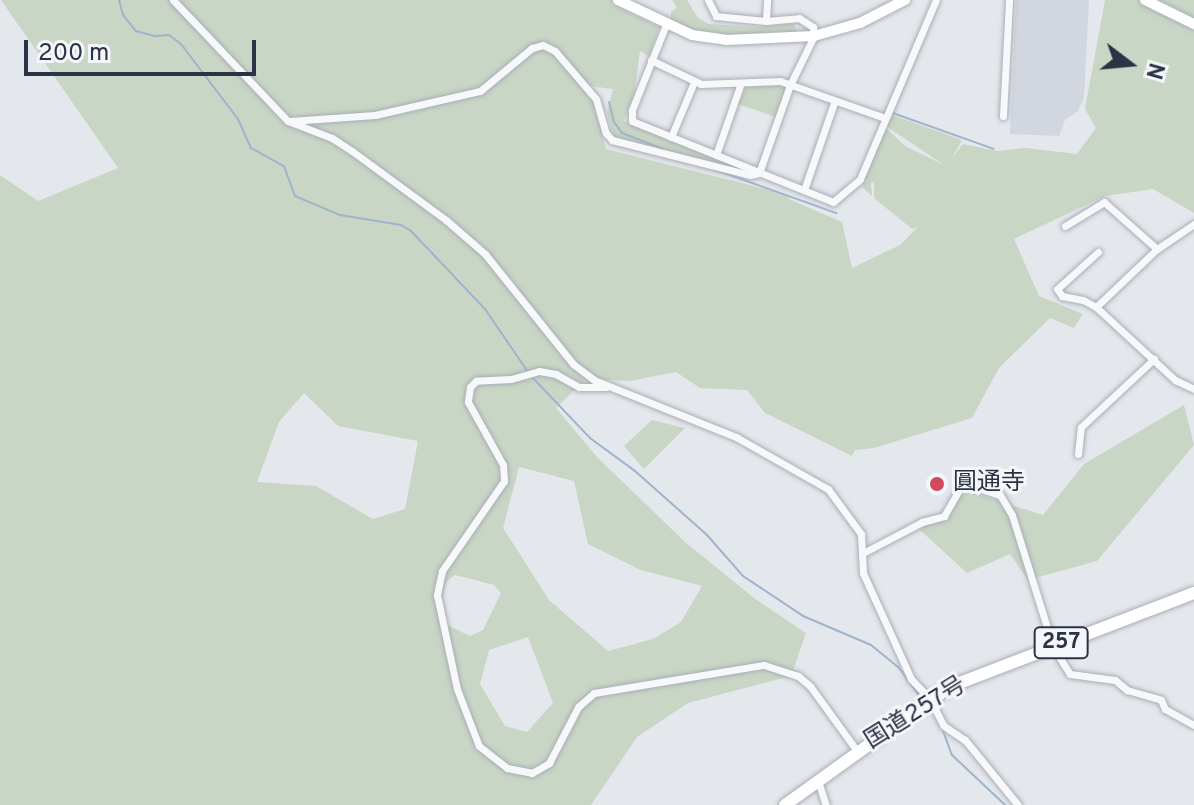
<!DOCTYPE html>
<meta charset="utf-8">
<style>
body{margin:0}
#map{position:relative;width:1194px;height:805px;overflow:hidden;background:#e4e7ec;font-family:Overpass,"Noto Sans JP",sans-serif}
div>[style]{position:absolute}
.built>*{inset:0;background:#d2d6de}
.green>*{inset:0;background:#c9d6c5}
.stream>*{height:2px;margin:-1px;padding:0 1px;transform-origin:1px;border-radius:1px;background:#9fb4cc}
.roads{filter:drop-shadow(0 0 2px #a9aeb7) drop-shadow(0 0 2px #a9aeb7)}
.street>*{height:7px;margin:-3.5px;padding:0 3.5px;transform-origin:3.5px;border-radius:3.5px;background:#f7f8fa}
.secondary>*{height:10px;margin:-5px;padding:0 5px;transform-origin:5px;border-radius:5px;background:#fff}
.highway>*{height:12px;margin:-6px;padding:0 6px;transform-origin:6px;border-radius:6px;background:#fff}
.dots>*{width:22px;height:22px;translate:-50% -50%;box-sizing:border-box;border:4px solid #f4f6f9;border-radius:50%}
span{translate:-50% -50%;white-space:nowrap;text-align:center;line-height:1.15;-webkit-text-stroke:6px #f4f6f9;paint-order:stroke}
.shield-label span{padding:2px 6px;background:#f4f6f9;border:2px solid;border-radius:6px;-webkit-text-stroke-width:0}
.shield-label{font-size:22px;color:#2b3445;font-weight:700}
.poi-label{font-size:24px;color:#2b3445}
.left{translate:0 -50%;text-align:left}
.street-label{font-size:24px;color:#2b3445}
.north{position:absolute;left:1090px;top:24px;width:80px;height:80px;-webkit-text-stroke:6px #f4f6f9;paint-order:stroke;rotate:106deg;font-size:22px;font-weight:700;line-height:32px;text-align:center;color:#2b3445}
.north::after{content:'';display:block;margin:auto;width:28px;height:36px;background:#2b3445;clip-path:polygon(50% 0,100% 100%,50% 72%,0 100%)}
.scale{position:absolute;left:24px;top:40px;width:232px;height:36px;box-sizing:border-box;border:4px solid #2b3445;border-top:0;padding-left:10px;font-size:24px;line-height:28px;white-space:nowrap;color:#2b3445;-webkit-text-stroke:6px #f4f6f9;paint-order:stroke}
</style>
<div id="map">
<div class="built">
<div style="clip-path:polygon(1016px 0,1089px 0,1084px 97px,1078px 111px,1065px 120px,1059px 136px,1010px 134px)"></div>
</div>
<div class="green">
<div style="clip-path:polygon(evenodd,1px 0,612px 0,612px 4px,659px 27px,649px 56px,640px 51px,634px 95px,624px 121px,740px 169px,617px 139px,612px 132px,607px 112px,613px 89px,589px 86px,606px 149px,785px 194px,791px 200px,842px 222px,852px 268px,900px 245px,918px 227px,912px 229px,874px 198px,874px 182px,871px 183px,872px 196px,863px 188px,862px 182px,868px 181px,865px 178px,886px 128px,905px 146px,944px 165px,886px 126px,890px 114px,962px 140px,952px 158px,963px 144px,997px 151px,1026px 148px,1077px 154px,1096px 128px,1085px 109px,1105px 0,1194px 0,1194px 213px,1153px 189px,1105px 196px,1014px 239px,1039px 296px,1083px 314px,1074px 328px,1050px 318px,999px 368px,972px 418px,874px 448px,855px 450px,852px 456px,765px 413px,747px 390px,700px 388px,676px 372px,630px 381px,586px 379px,556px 408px,597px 457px,685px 542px,754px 598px,806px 633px,791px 676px,688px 703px,637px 737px,591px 805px,0 805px,0 175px,38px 201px,118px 168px,1px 0,304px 393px,338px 426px,418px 441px,405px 509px,373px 519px,316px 486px,257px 482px,279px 422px,304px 393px,1px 0,519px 467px,574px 481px,588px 544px,641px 570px,702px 586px,681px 622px,653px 639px,608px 651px,549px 600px,503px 528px,519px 467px,1px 0,455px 575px,494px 585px,501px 593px,483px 630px,470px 636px,443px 623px,439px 612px,446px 582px,455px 575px,1px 0,528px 637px,553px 703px,527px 732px,505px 726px,480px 684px,489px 650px,528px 637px)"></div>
<div style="clip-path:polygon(672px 0,687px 0,698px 18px,709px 24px,758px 27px,793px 23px,798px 33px,710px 36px,670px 22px,671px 12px,677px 7px)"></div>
<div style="clip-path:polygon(784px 85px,786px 92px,778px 118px,738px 104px,747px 86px)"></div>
<div style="clip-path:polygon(1184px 405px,1194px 445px,1097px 561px,1028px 580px,1010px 554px,967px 573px,920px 530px,967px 491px,1043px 515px,1084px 464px)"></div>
<div style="clip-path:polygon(652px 420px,685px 428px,644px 469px,624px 446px)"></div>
</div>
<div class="stream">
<div style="left:119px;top:0;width:16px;rotate:75deg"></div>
<div style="left:123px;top:15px;width:21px;rotate:51deg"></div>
<div style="left:136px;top:31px;width:20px;rotate:15deg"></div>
<div style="left:155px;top:36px;width:14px;rotate:-4deg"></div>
<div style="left:169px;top:35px;width:15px;rotate:37deg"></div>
<div style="left:181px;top:44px;width:94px;rotate:52.8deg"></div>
<div style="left:238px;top:119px;width:32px;rotate:66deg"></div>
<div style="left:251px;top:148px;width:38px;rotate:29deg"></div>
<div style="left:284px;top:166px;width:32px;rotate:70deg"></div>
<div style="left:295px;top:196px;width:49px;rotate:22.9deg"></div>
<div style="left:340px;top:215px;width:62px;rotate:9.3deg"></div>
<div style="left:401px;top:225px;width:12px;rotate:31deg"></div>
<div style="left:411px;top:231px;width:108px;rotate:46.5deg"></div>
<div style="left:485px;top:309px;width:76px;rotate:55.7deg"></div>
<div style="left:609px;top:102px;width:21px;rotate:76deg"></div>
<div style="left:614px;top:122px;width:14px;rotate:54deg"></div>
<div style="left:622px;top:133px;width:44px;rotate:21.3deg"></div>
<div style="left:890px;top:112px;width:110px;rotate:19.6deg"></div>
<div style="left:713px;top:169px;width:131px;rotate:19.7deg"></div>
<div style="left:532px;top:377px;width:84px;rotate:46.4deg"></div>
<div style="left:590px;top:438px;width:56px;rotate:36.3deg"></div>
<div style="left:635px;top:471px;width:96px;rotate:41.6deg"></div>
<div style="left:707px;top:535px;width:55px;rotate:48.7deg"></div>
<div style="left:743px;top:576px;width:72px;rotate:33.7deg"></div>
<div style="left:803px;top:616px;width:74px;rotate:23.1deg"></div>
<div style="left:871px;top:645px;width:36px;rotate:39deg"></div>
<div style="left:899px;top:668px;width:39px;rotate:54deg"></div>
<div style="left:942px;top:728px;width:29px;rotate:70deg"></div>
<div style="left:952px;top:755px;width:73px;rotate:43.3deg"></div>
</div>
<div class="roads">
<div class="street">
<div style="left:173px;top:0;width:167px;rotate:46.5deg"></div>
<div style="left:288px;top:121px;width:47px;rotate:21.1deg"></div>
<div style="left:332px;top:138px;width:24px;rotate:33deg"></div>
<div style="left:352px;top:151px;width:117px;rotate:36.3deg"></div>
<div style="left:446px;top:220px;width:52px;rotate:41.1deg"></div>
<div style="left:485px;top:254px;width:141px;rotate:51.3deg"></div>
<div style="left:573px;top:364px;width:26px;rotate:37deg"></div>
<div style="left:594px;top:380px;width:153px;rotate:21.9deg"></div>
<div style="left:736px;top:437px;width:106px;rotate:29.5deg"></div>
<div style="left:828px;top:489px;width:56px;rotate:53.7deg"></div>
<div style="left:861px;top:534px;width:39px;rotate:87deg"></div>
<div style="left:863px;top:573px;width:116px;rotate:65.6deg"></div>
<div style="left:911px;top:679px;width:28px;rotate:46deg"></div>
<div style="left:930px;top:699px;width:30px;rotate:63deg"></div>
<div style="left:944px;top:726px;width:25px;rotate:34deg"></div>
<div style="left:965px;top:740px;width:84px;rotate:50.8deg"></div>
<div style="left:708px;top:0;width:18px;rotate:63deg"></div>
<div style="left:716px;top:16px;width:50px;rotate:5.7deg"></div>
<div style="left:766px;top:21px;width:33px;rotate:-5deg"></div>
<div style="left:799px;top:18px;width:17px;rotate:33deg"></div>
<div style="left:813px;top:27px;width:9px;rotate:84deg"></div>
<div style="left:814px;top:36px;width:55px;rotate:116.1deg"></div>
<div style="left:790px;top:85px;width:93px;rotate:109.4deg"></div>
<div style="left:766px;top:21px;width:21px;rotate:-87deg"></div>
<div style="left:667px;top:22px;width:95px;rotate:111.7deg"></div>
<div style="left:632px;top:110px;width:11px;rotate:90deg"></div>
<div style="left:632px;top:121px;width:217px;rotate:21.9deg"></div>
<div style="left:833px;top:202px;width:35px;rotate:-40deg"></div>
<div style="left:860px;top:179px;width:194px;rotate:-67deg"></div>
<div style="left:651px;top:60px;width:55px;rotate:25.6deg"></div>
<div style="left:701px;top:84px;width:79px;rotate:-2.2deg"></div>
<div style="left:780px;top:81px;width:111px;rotate:19.4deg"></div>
<div style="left:1003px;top:116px;width:116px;rotate:-87deg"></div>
<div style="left:290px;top:121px;width:85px;rotate:-4deg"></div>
<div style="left:375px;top:115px;width:108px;rotate:-12.9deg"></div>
<div style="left:480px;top:91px;width:67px;rotate:-39.6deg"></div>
<div style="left:532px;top:48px;width:11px;rotate:-15deg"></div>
<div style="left:543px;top:45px;width:13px;rotate:27deg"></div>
<div style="left:555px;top:51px;width:63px;rotate:49.5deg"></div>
<div style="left:596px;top:99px;width:35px;rotate:74deg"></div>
<div style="left:606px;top:133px;width:9px;rotate:49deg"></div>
<div style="left:612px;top:140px;width:142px;rotate:14.2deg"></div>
<div style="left:750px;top:175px;width:9px;rotate:-13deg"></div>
<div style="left:671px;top:137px;width:60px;rotate:-67.3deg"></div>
<div style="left:716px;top:155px;width:76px;rotate:-70.9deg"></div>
<div style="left:804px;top:190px;width:92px;rotate:-71deg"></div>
<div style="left:1065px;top:226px;width:46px;rotate:-31.6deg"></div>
<div style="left:1104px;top:202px;width:71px;rotate:41.6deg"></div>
<div style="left:1098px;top:252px;width:55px;rotate:137.9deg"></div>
<div style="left:1057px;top:289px;width:9px;rotate:54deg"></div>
<div style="left:1062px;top:296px;width:21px;rotate:11deg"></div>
<div style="left:1083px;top:300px;width:15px;rotate:28deg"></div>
<div style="left:1096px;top:307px;width:108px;rotate:42.7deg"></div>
<div style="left:1175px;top:380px;width:21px;rotate:25deg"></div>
<div style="left:1096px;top:307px;width:84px;rotate:-43.6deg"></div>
<div style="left:1157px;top:249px;width:45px;rotate:-34deg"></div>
<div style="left:606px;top:387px;width:27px;rotate:180deg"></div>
<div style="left:579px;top:387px;width:26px;rotate:-151deg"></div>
<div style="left:556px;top:374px;width:17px;rotate:-170deg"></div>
<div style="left:539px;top:371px;width:29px;rotate:164deg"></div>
<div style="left:511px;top:379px;width:35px;rotate:177deg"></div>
<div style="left:476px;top:381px;width:8px;rotate:135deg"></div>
<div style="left:470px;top:387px;width:15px;rotate:98deg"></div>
<div style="left:468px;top:402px;width:72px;rotate:60.9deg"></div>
<div style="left:503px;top:465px;width:16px;rotate:86deg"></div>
<div style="left:504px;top:481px;width:109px;rotate:124.6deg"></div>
<div style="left:442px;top:571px;width:25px;rotate:102deg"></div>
<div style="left:437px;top:595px;width:96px;rotate:78deg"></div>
<div style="left:457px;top:689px;width:61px;rotate:68.9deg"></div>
<div style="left:479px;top:746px;width:36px;rotate:38deg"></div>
<div style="left:507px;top:768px;width:25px;rotate:11deg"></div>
<div style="left:532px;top:773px;width:20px;rotate:-30deg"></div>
<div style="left:549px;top:763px;width:63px;rotate:-62.6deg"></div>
<div style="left:578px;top:707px;width:21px;rotate:-41deg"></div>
<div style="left:594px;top:693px;width:172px;rotate:-9.4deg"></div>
<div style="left:764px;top:665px;width:36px;rotate:18deg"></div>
<div style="left:798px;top:676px;width:16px;rotate:40deg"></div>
<div style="left:810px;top:686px;width:80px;rotate:54.1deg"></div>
<div style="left:1078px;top:454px;width:27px;rotate:-84deg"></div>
<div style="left:1081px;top:427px;width:100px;rotate:-43deg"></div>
<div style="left:863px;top:553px;width:67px;rotate:-27.7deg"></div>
<div style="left:922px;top:522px;width:23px;rotate:-15deg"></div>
<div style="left:944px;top:516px;width:38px;rotate:-60deg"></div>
<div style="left:963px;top:483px;width:39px;rotate:18deg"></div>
<div style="left:1000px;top:495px;width:23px;rotate:59deg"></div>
<div style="left:1012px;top:515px;width:138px;rotate:72.7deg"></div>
<div style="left:1053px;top:647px;width:32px;rotate:58deg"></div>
<div style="left:1070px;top:674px;width:45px;rotate:7.6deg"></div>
<div style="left:1115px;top:680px;width:16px;rotate:40deg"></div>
<div style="left:1127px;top:690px;width:35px;rotate:16deg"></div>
<div style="left:1161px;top:700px;width:10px;rotate:66deg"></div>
<div style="left:1165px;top:709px;width:33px;rotate:29deg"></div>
<div style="left:818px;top:781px;width:25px;rotate:72deg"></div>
</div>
<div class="secondary">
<div style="left:618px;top:0;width:82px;rotate:25.3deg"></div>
<div style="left:692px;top:35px;width:34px;rotate:8deg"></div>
<div style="left:726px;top:40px;width:88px;rotate:-2.6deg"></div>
<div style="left:814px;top:36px;width:48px;rotate:-15.8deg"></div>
<div style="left:860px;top:23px;width:51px;rotate:-27.1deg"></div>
<div style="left:1145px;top:0;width:55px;rotate:26.1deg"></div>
</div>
<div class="highway">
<div style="left:785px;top:805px;width:202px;rotate:-35.7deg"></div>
<div style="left:949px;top:687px;width:262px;rotate:-21deg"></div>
</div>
</div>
<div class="dots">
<div style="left:937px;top:484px;background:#d1495b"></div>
</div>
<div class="shield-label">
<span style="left:1061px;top:643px">257</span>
</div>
<div class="poi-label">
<span class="left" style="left:953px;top:484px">圓通寺</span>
</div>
<div class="street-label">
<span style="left:916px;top:714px;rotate:-32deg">国道257号</span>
</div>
<div class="north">N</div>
<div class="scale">200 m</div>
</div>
